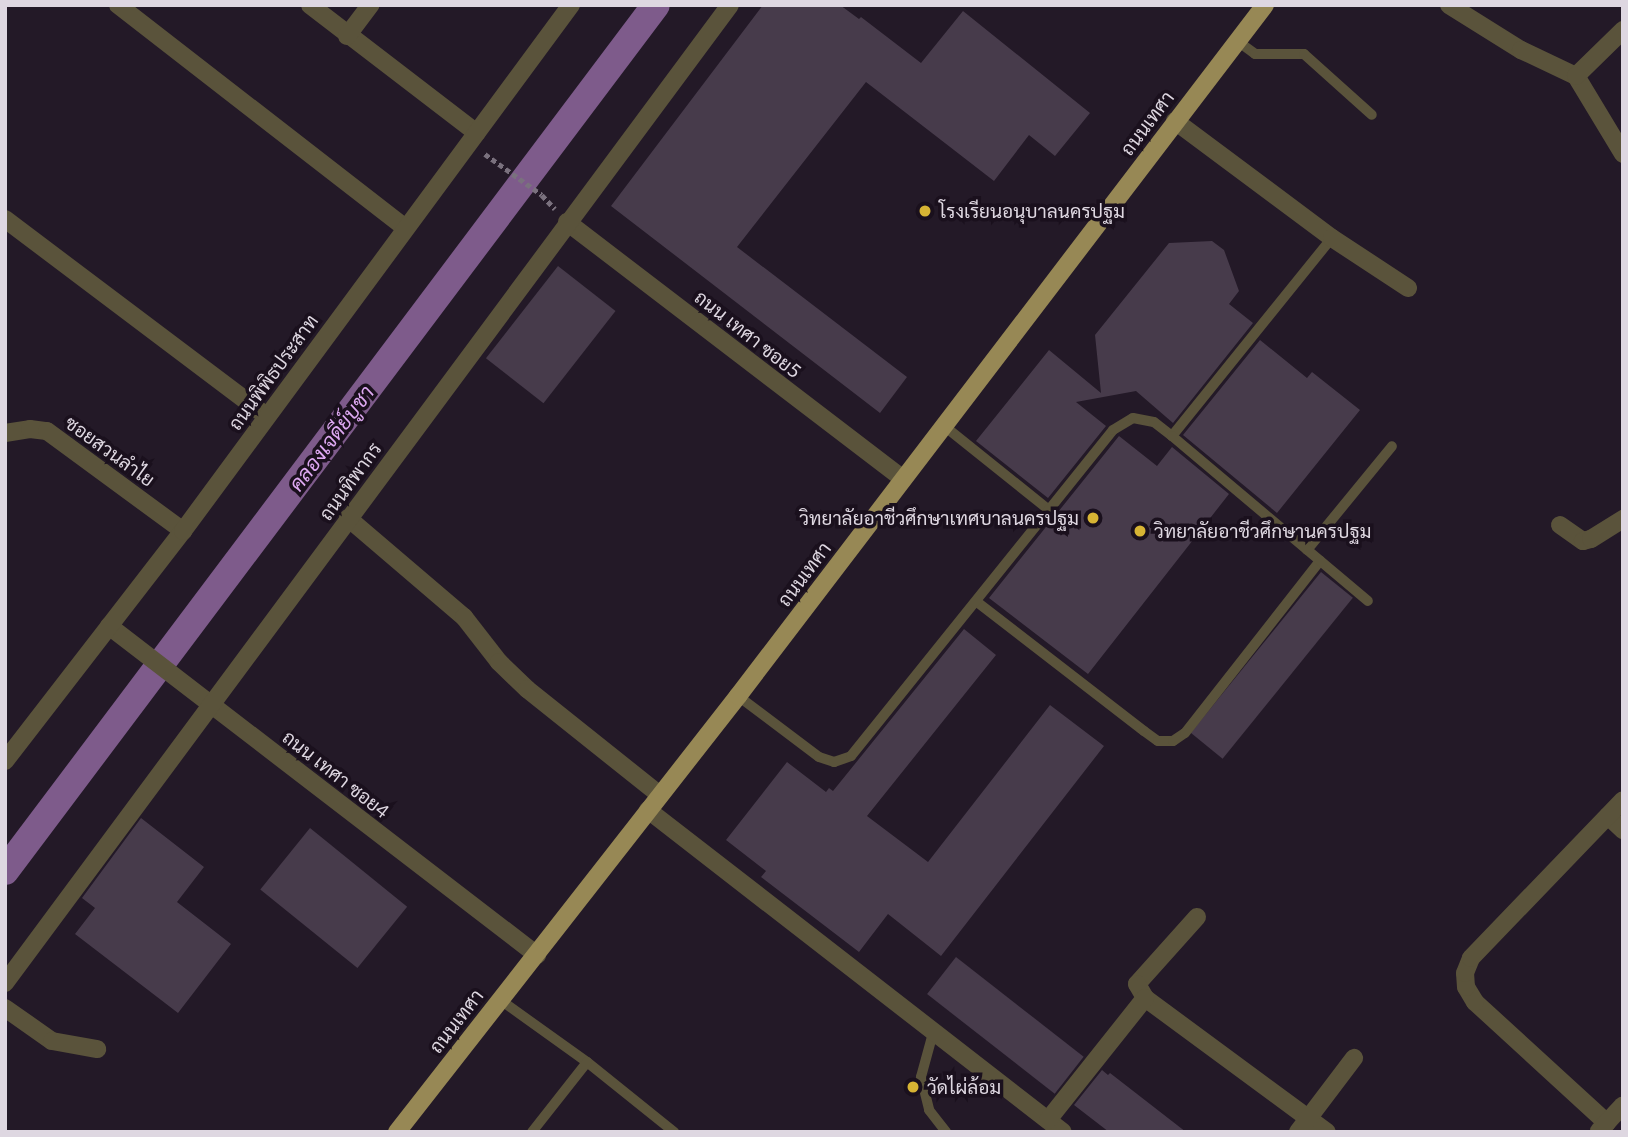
<!DOCTYPE html>
<meta charset="utf-8">
<style>
body{margin:0}
#map{position:relative;width:1628px;height:1137px;overflow:hidden;background:#231927;font-family:Lato,Sarabun,sans-serif}
div>[style]{position:absolute}
.canal>*{height:28px;margin:-14px;padding:0 14px;transform-origin:14px;border-radius:14px;background:#7e5b8b}
.building>*{inset:0;background:#473b4b;transform-origin:0 0}
.path>*{height:4.5px;margin-top:-2.25px;transform-origin:0;background:repeating-linear-gradient(90deg,#7a717e 0 5px,transparent 0 8.5px)}
.lane>*{height:10px;margin:-5px;padding:0 5px;transform-origin:5px;border-radius:5px;background:#5a533b}
.street>*{height:18px;margin:-9px;padding:0 9px;transform-origin:9px;border-radius:9px;background:#5a533b}
.primary>*{height:18px;margin:-9px;padding:0 9px;transform-origin:9px;border-radius:9px;background:#978855}
.dots>*{width:19px;height:19px;translate:-50% -50%;box-sizing:border-box;border:4px solid #1a101d;border-radius:50%}
span{translate:-50% -50%;white-space:nowrap;text-align:center;line-height:1.15;-webkit-text-stroke:7px #1a101d;paint-order:stroke}
.street-label{font-size:19px;color:#ded7e1}
.poi-label{font-size:19px;color:#ded7e1}
.left{translate:0 -50%;text-align:left}
.right{translate:-100% -50%;text-align:right}
.water-label{font-size:21px;color:#dda8f1;font-style:italic}
.frame{position:absolute;inset:0;border:7px solid #ded7e1;pointer-events:none}
</style>
<div id="map">
<div class="canal">
<div style="left:5px;top:871px;width:1083px;rotate:-53.07deg"></div>
</div>
<div class="building">
<div style="clip-path:polygon(763px 5px,840px 5px,859px 19px,861px 17px,921px 63px,963px 11px,1090px 113px,1055px 156px,1029px 135px,994px 181px,866px 82px,737px 247px,907px 377px,880px 413px,611px 206px)"></div>
<div style="clip-path:polygon(1212px 241px,1224px 250px,1239px 291px,1229px 304px,1253px 323px,1173px 423px,1136px 391px,1076px 402px,1106px 426px,1048px 498px,976px 441px,1049px 350px,1101px 393px,1095px 335px,1169px 243px)"></div>
<div style="left:558px;top:266px;width:73px;height:117px;rotate:38deg"></div>
<div style="clip-path:polygon(1260px 340px,1307px 378px,1312px 372px,1360px 410px,1277px 513px,1183px 435px)"></div>
<div style="clip-path:polygon(1119px 436px,1157px 466px,1172px 447px,1229px 494px,1088px 674px,989px 598px)"></div>
<div style="left:1321px;top:572px;width:41px;height:207px;rotate:39deg"></div>
<div style="clip-path:polygon(964px 629px,996px 655px,867px 816px,928px 862px,1050px 705px,1104px 746px,941px 956px,888px 914px,859px 952px,761px 877px,766px 871px,726px 840px,787px 762px,826px 792px,829px 788px,833px 791px)"></div>
<div style="clip-path:polygon(141px 818px,204px 867px,177px 902px,231px 944px,178px 1013px,75px 934px,95px 908px,82px 898px)"></div>
<div style="left:310px;top:828px;width:125px;height:79px;rotate:39deg"></div>
<div style="left:956px;top:957px;width:162px;height:47px;rotate:38deg"></div>
<div style="clip-path:polygon(1102px 1070px,1108px 1075px,1110px 1073px,1186px 1132px,1109px 1132px,1074px 1105px)"></div>
</div>
<div class="path">
<div style="left:485px;top:154px;width:70px;rotate:35.7deg"></div>
<div style="left:542px;top:195px;width:19px;rotate:47deg"></div>
</div>
<div class="lane">
<div style="left:1236px;top:40px;width:24px;rotate:36deg"></div>
<div style="left:1255px;top:54px;width:49px"></div>
<div style="left:1304px;top:54px;width:91px;rotate:41.9deg"></div>
<div style="left:943px;top:425px;width:136px;rotate:38.7deg"></div>
<div style="left:1172px;top:436px;width:255px;rotate:-51.1deg"></div>
<div style="left:1307px;top:550px;width:134px;rotate:-50.7deg"></div>
<div style="left:977px;top:602px;width:211px;rotate:37.7deg"></div>
<div style="left:1144px;top:731px;width:17px;rotate:36deg"></div>
<div style="left:1158px;top:741px;width:15px"></div>
<div style="left:1173px;top:741px;width:14px;rotate:-34deg"></div>
<div style="left:1185px;top:733px;width:219px;rotate:-51.9deg"></div>
<div style="left:738px;top:696px;width:101px;rotate:37deg"></div>
<div style="left:819px;top:757px;width:16px;rotate:18deg"></div>
<div style="left:834px;top:762px;width:18px;rotate:-19deg"></div>
<div style="left:851px;top:756px;width:418px;rotate:-51.2deg"></div>
<div style="left:1113px;top:430px;width:23px;rotate:-31deg"></div>
<div style="left:1133px;top:418px;width:21px;rotate:11deg"></div>
<div style="left:1154px;top:422px;width:23px;rotate:38deg"></div>
<div style="left:1172px;top:436px;width:256px;rotate:40.1deg"></div>
<div style="left:499px;top:999px;width:108px;rotate:35.6deg"></div>
<div style="left:587px;top:1062px;width:112px;rotate:38.8deg"></div>
<div style="left:933px;top:1033px;width:46px;rotate:105.3deg"></div>
<div style="left:921px;top:1077px;width:34px;rotate:76deg"></div>
<div style="left:929px;top:1110px;width:28px;rotate:52deg"></div>
<div style="left:532px;top:1132px;width:89px;rotate:-51.8deg"></div>
</div>
<div class="street">
<div style="left:118px;top:5px;width:364px;rotate:37.8deg"></div>
<div style="left:310px;top:5px;width:210px;rotate:37.5deg"></div>
<div style="left:1449px;top:5px;width:85px;rotate:32deg"></div>
<div style="left:1521px;top:50px;width:61px;rotate:25.3deg"></div>
<div style="left:347px;top:36px;width:39px;rotate:-53deg"></div>
<div style="left:1576px;top:76px;width:91px;rotate:58.9deg"></div>
<div style="left:1576px;top:76px;width:66px;rotate:-44.4deg"></div>
<div style="left:1175px;top:121px;width:196px;rotate:36.7deg"></div>
<div style="left:1332px;top:238px;width:91px;rotate:33.3deg"></div>
<div style="left:5px;top:219px;width:327px;rotate:37deg"></div>
<div style="left:567px;top:222px;width:423px;rotate:37.4deg"></div>
<div style="left:5px;top:433px;width:25px;rotate:-9deg"></div>
<div style="left:30px;top:429px;width:17px;rotate:7deg"></div>
<div style="left:47px;top:431px;width:169px;rotate:36.3deg"></div>
<div style="left:348px;top:518px;width:153px;rotate:40.5deg"></div>
<div style="left:464px;top:617px;width:57px;rotate:52.1deg"></div>
<div style="left:499px;top:662px;width:39px;rotate:44deg"></div>
<div style="left:527px;top:689px;width:170px;rotate:38.6deg"></div>
<div style="left:1560px;top:525px;width:28px;rotate:35deg"></div>
<div style="left:1583px;top:541px;width:8px;rotate:-14deg"></div>
<div style="left:1591px;top:539px;width:38px;rotate:-32deg"></div>
<div style="left:109px;top:626px;width:540px;rotate:37.55deg"></div>
<div style="left:5px;top:761px;width:291px;rotate:-52.3deg"></div>
<div style="left:183px;top:531px;width:654px;rotate:-53.59deg"></div>
<div style="left:648px;top:810px;width:525px;rotate:37.81deg"></div>
<div style="left:1608px;top:816px;width:21px;rotate:43deg"></div>
<div style="left:1197px;top:917px;width:90px;rotate:131.8deg"></div>
<div style="left:1137px;top:984px;width:16px;rotate:60deg"></div>
<div style="left:1145px;top:998px;width:226px;rotate:36.4deg"></div>
<div style="left:5px;top:983px;width:1217px;rotate:-53.45deg"></div>
<div style="left:5px;top:1008px;width:57px;rotate:35.1deg"></div>
<div style="left:52px;top:1041px;width:46px;rotate:10.1deg"></div>
<div style="left:1048px;top:1120px;width:156px;rotate:-51.5deg"></div>
<div style="left:1607px;top:1123px;width:179px;rotate:-137.5deg"></div>
<div style="left:1475px;top:1002px;width:17px;rotate:-121deg"></div>
<div style="left:1466px;top:987px;width:14px;rotate:-94deg"></div>
<div style="left:1465px;top:973px;width:16px;rotate:-68deg"></div>
<div style="left:1471px;top:958px;width:219px;rotate:-46.1deg"></div>
<div style="left:1599px;top:1131px;width:35px;rotate:-47deg"></div>
<div style="left:1298px;top:1132px;width:93px;rotate:-52.9deg"></div>
</div>
<div class="primary">
<div style="left:397px;top:1132px;width:554px;rotate:-51.97deg"></div>
<div style="left:738px;top:696px;width:869px;rotate:-52.67deg"></div>
</div>
<div class="dots">
<div style="left:925px;top:211px;background:#d7b434"></div>
<div style="left:1093px;top:518px;background:#d7b434"></div>
<div style="left:1140px;top:531px;background:#d7b434"></div>
<div style="left:913px;top:1087px;background:#d7b434"></div>
</div>
<div class="street-label">
<span style="left:1147px;top:123px;rotate:-53deg">ถนนเทศา</span>
<span style="left:748px;top:334px;rotate:38deg">ถนน เทศา ซอย5</span>
<span style="left:273px;top:372px;rotate:-54deg">ถนนพิพิธประสาท</span>
<span style="left:110px;top:451px;rotate:36deg">ซอยสวนลำไย</span>
<span style="left:350px;top:481px;rotate:-54deg">ถนนทิพากร</span>
<span style="left:804px;top:574px;rotate:-53deg">ถนนเทศา</span>
<span style="left:336px;top:774px;rotate:38deg">ถนน เทศา ซอย4</span>
<span style="left:456px;top:1021px;rotate:-52deg">ถนนเทศา</span>
</div>
<div class="poi-label">
<span class="left" style="left:939px;top:211px">โรงเรียนอนุบาลนครปฐม</span>
<span class="right" style="left:1079px;top:518px">วิทยาลัยอาชีวศึกษาเทศบาลนครปฐม</span>
<span class="left" style="left:1154px;top:531px">วิทยาลัยอาชีวศึกษานครปฐม</span>
<span class="left" style="left:927px;top:1087px">วัดไผ่ล้อม</span>
</div>
<div class="water-label">
<span style="left:331px;top:438px;rotate:-53deg">คลองเจดีย์บูชา</span>
</div>
<div class="frame"></div>
</div>
